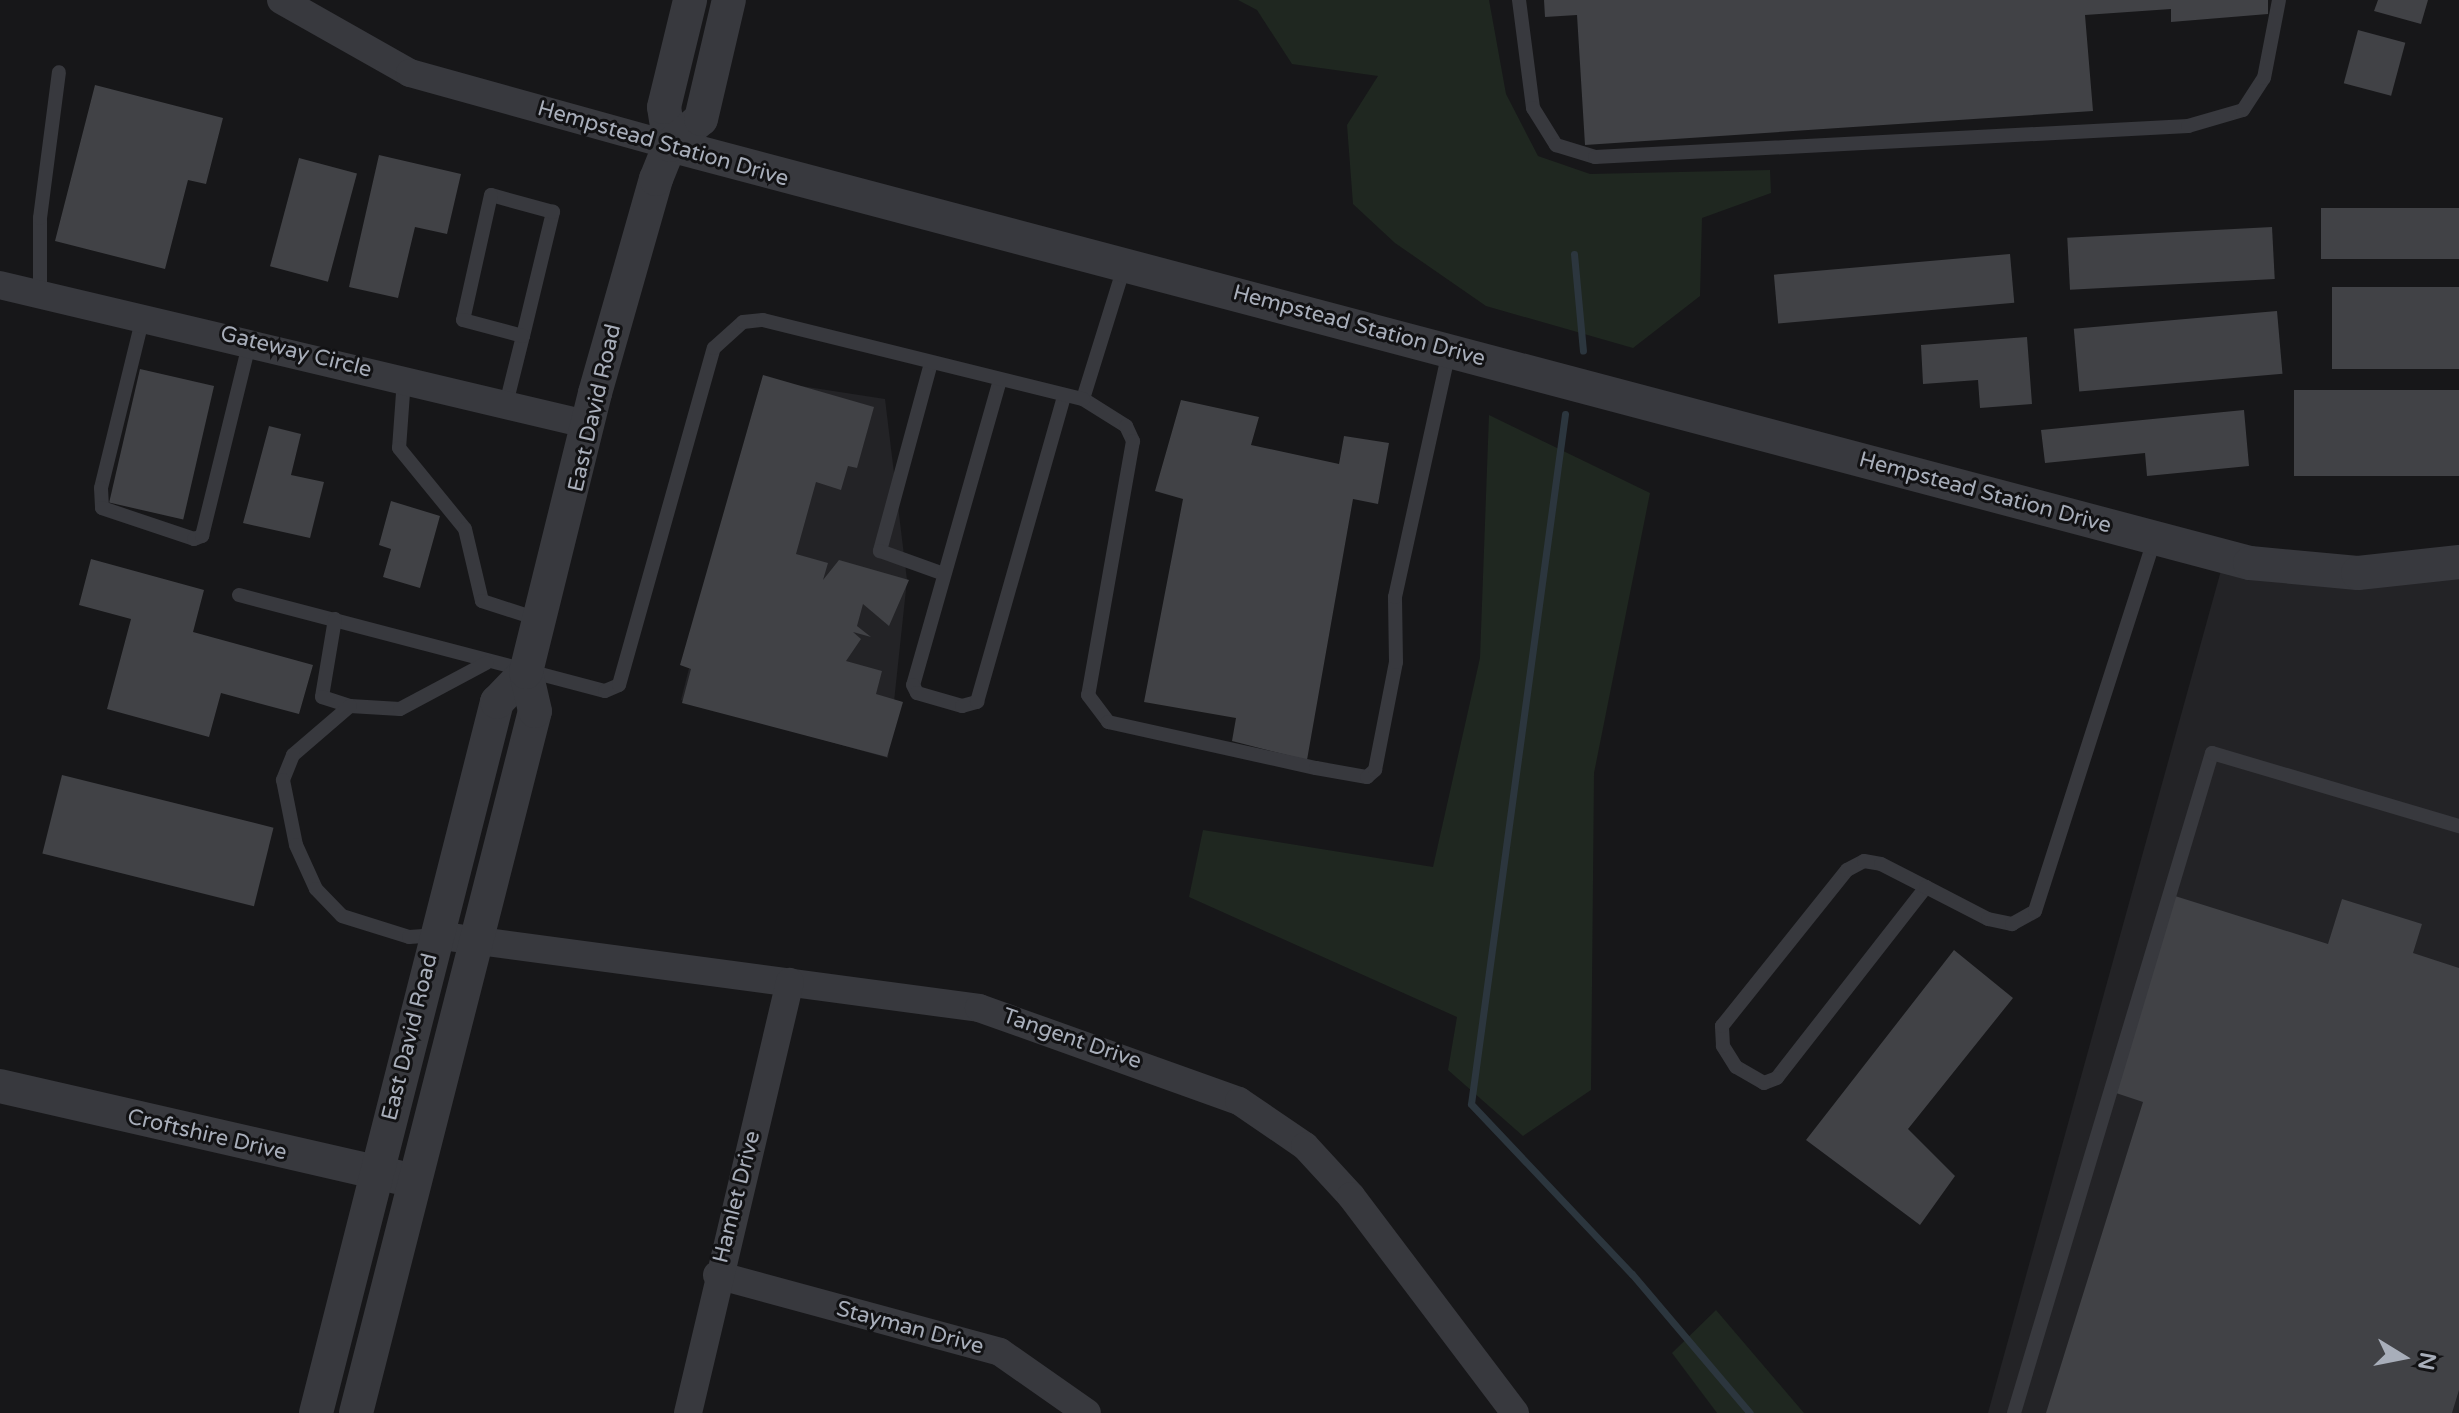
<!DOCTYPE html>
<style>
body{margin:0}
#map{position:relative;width:2459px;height:1413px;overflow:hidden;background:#171719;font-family:"Varela Round",sans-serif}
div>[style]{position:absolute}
.built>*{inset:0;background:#232326}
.green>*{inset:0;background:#1f2720}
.stream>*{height:7px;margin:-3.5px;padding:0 3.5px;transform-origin:3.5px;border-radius:3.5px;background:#2c363e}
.building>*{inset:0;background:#414246;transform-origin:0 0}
.service>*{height:14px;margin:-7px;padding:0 7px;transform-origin:7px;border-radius:7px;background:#38393e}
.minor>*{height:28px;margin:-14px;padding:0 14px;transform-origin:14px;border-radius:14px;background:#38393e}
.tertiary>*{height:34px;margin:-17px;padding:0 17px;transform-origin:17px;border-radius:17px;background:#38393e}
span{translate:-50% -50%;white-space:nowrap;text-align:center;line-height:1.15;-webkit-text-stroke:6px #121214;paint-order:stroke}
.street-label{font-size:22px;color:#a8aeba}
.north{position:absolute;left:2363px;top:1317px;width:80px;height:80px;-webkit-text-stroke:6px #121214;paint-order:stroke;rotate:100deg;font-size:22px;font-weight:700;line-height:32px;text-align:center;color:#a8aeba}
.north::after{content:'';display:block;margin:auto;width:28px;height:36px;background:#a8aeba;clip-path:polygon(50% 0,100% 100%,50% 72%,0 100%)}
</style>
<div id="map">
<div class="built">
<div style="clip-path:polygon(762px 380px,885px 399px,907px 580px,888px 758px,681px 700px)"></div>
<div style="clip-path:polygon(2225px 556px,2459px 562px,2459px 1413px,1988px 1413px)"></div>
</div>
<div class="green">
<div style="clip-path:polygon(1238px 0,1489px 0,1506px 94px,1538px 156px,1590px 174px,1770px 170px,1771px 193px,1702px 218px,1700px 296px,1633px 348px,1486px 306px,1395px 243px,1353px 204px,1347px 125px,1378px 76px,1292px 64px,1257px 10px)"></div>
<div style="clip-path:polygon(1489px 415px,1650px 493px,1594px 773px,1591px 1090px,1523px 1136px,1448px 1070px,1457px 1017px,1189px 897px,1203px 830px,1433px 867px,1480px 658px)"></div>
<div style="clip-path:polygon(1716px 1310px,1804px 1413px,1717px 1413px,1672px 1353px)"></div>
</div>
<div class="stream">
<div style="left:1574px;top:254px;width:97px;rotate:84.7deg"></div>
<div style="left:1565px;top:414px;width:696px;rotate:97.76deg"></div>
<div style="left:1471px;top:1104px;width:234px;rotate:46.6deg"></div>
<div style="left:1632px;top:1274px;width:182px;rotate:49.7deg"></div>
</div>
<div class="building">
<div style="clip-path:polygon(1544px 0,2268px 0,2268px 14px,2171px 22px,2171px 9px,2085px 15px,2093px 111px,1585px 145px,1577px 15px,1545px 17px)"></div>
<div style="clip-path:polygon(2378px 0,2428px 0,2421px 24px,2374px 11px)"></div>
<div style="left:2358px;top:30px;width:49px;height:55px;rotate:15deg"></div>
<div style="clip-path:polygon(95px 85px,223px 118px,206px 184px,188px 180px,165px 269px,55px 241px)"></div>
<div style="clip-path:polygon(379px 155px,461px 174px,447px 234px,415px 227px,398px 298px,349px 287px)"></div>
<div style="left:299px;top:158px;width:60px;height:112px;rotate:15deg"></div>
<div style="left:2459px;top:208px;width:51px;height:138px;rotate:90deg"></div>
<div style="left:2272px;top:227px;width:52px;height:205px;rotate:87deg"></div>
<div style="left:2010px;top:254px;width:49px;height:237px;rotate:85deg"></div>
<div style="left:2459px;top:287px;width:82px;height:127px;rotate:90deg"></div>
<div style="left:2277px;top:311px;width:63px;height:204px;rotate:85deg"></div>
<div style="clip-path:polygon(2027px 337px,2032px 404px,1980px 408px,1978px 380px,1923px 384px,1921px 345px)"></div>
<div style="left:140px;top:369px;width:76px;height:137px;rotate:13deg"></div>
<div style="clip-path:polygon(763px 375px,874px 407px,857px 468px,848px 466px,841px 490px,816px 482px,796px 554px,828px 563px,823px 580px,839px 560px,909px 580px,889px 626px,863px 604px,857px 626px,871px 637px,853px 632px,861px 639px,846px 661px,882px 671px,876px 694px,903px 702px,887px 757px,682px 703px,691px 669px,680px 665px)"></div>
<div style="left:2459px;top:390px;width:86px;height:165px;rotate:90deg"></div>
<div style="clip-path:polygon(1181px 400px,1259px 417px,1251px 445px,1339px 464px,1344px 436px,1389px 443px,1378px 504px,1353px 499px,1307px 760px,1232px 741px,1236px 718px,1144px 702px,1183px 499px,1155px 491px)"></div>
<div style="clip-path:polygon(2244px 410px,2249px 466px,2147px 476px,2145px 453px,2045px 463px,2041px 430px)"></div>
<div style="clip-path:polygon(269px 426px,301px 434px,291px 475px,324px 482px,310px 538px,243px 523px)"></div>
<div style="clip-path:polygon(391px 501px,440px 516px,420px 588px,383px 577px,391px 549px,379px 545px)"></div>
<div style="clip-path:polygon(91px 559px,204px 590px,193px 632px,313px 665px,299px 714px,221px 693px,209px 737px,107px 709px,131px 619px,79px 605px)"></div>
<div style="left:62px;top:775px;width:218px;height:81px;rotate:14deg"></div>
<div style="clip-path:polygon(2175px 896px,2328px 944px,2342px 899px,2422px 924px,2413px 953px,2459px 968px,2459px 1390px,2452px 1413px,2046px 1413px,2143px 1102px,2113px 1092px)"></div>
<div style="clip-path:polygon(1954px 950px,2013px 998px,1908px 1129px,1955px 1176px,1920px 1225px,1806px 1140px)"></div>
</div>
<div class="service">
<div style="left:1519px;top:0;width:109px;rotate:82.6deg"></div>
<div style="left:1533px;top:108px;width:44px;rotate:58.1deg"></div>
<div style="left:1556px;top:145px;width:41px;rotate:17.1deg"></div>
<div style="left:1595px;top:157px;width:594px;rotate:-2.99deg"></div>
<div style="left:2188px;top:126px;width:57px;rotate:-16.2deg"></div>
<div style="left:2243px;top:110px;width:38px;rotate:-57deg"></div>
<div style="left:2264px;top:78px;width:79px;rotate:-79.1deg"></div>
<div style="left:1125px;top:264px;width:141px;rotate:107.3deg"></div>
<div style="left:1083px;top:399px;width:51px;rotate:32.1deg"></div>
<div style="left:1126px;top:426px;width:17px;rotate:65deg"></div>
<div style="left:1133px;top:441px;width:258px;rotate:100deg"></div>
<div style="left:1088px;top:695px;width:34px;rotate:53deg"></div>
<div style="left:1108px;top:722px;width:213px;rotate:12.5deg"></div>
<div style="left:1316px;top:768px;width:52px;rotate:10deg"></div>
<div style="left:1367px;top:777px;width:11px;rotate:-41deg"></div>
<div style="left:1375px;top:770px;width:110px;rotate:-79deg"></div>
<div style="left:1396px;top:662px;width:65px;rotate:-90.9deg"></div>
<div style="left:1395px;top:597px;width:252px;rotate:-77.6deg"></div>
<div style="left:40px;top:290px;width:72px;rotate:-90deg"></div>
<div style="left:40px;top:218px;width:147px;rotate:-82.6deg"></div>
<div style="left:143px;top:317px;width:176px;rotate:103.8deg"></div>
<div style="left:101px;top:488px;width:20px;rotate:87deg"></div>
<div style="left:102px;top:508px;width:97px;rotate:18.6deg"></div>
<div style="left:194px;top:539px;width:9px;rotate:-21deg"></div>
<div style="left:202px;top:536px;width:201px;rotate:-76.2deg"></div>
<div style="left:931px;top:363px;width:195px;rotate:105.2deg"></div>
<div style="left:880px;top:551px;width:68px;rotate:19.8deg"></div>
<div style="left:404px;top:379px;width:69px;rotate:94.1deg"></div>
<div style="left:399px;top:448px;width:104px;rotate:50.8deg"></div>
<div style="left:465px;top:529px;width:74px;rotate:76.7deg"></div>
<div style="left:482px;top:601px;width:62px;rotate:17.9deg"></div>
<div style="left:1000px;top:380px;width:317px;rotate:105.9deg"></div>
<div style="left:913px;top:685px;width:9px;rotate:63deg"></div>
<div style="left:917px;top:693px;width:47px;rotate:16.1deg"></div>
<div style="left:962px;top:706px;width:16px;rotate:-15deg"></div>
<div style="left:977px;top:702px;width:318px;rotate:-74.1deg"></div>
<div style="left:506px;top:404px;width:70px;rotate:-76deg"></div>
<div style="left:523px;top:336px;width:128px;rotate:-76.4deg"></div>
<div style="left:553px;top:212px;width:64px;rotate:-164.7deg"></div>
<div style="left:491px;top:195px;width:128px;rotate:102.6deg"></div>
<div style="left:463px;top:320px;width:62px;rotate:14.9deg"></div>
<div style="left:239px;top:595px;width:378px;rotate:14.7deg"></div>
<div style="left:605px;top:691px;width:15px;rotate:-23deg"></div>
<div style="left:619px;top:685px;width:350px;rotate:-74.3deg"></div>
<div style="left:714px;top:348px;width:39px;rotate:-42deg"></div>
<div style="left:743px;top:322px;width:20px;rotate:-6deg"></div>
<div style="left:763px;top:320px;width:330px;rotate:13.9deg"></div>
<div style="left:335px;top:619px;width:79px;rotate:99.5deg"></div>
<div style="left:322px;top:697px;width:29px;rotate:18deg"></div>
<div style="left:350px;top:706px;width:50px;rotate:3.4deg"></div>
<div style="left:400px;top:709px;width:98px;rotate:-28.1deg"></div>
<div style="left:350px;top:706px;width:75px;rotate:139.3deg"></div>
<div style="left:293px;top:755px;width:27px;rotate:112deg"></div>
<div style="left:283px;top:780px;width:66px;rotate:78.7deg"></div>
<div style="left:296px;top:845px;width:48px;rotate:65.6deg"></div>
<div style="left:316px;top:889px;width:37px;rotate:46deg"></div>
<div style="left:342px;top:916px;width:70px;rotate:17.4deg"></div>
<div style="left:409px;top:937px;width:26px;rotate:-4deg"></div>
<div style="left:1926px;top:887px;width:242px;rotate:128deg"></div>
<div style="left:1777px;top:1078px;width:14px;rotate:159deg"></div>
<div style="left:1764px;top:1083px;width:32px;rotate:-150deg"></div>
<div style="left:1736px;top:1067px;width:25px;rotate:-122deg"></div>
<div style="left:1723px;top:1046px;width:20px;rotate:-93deg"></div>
<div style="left:1722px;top:1026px;width:200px;rotate:-51.3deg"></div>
<div style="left:1847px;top:870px;width:19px;rotate:-28deg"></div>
<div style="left:1864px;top:861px;width:17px;rotate:10deg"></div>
<div style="left:1881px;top:864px;width:51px;rotate:27.1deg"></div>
<div style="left:1926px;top:887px;width:70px;rotate:27.3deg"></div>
<div style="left:1988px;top:919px;width:25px;rotate:12deg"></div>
<div style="left:2012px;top:924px;width:26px;rotate:-29deg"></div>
<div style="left:2035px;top:911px;width:392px;rotate:-72.2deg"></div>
<div style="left:2014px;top:1413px;width:689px;rotate:-73.3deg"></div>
<div style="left:2212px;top:753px;width:258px;rotate:16.5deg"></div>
</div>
<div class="minor">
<div style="left:281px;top:0;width:148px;rotate:29.5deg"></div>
<div style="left:410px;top:73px;width:270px;rotate:15.5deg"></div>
<div style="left:0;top:285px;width:606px;rotate:13.35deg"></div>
<div style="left:435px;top:935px;width:549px;rotate:7.64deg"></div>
<div style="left:979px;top:1008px;width:276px;rotate:19.7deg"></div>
<div style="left:1239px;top:1101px;width:80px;rotate:34.3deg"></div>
<div style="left:1305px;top:1146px;width:68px;rotate:47.4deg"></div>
<div style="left:1351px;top:1196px;width:272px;rotate:52.9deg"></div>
<div style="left:717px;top:1275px;width:293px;rotate:15.2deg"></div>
<div style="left:1000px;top:1352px;width:106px;rotate:35deg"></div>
<div style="left:688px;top:1413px;width:443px;rotate:-76.7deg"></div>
</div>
<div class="tertiary">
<div style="left:670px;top:145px;width:1634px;rotate:14.82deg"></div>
<div style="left:2250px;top:563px;width:108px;rotate:5.3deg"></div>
<div style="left:2358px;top:573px;width:102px;rotate:-6.2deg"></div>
<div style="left:670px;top:145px;width:38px;rotate:-99deg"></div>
<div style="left:664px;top:107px;width:110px;rotate:-76.3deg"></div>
<div style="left:0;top:1086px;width:408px;rotate:12.9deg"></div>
<div style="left:316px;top:1413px;width:734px;rotate:-75.72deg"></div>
<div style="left:497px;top:702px;width:42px;rotate:-46deg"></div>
<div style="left:356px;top:1413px;width:724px;rotate:-75.7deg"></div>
<div style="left:535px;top:711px;width:40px;rotate:-103deg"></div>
<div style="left:526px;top:672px;width:287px;rotate:-76.1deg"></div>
<div style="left:595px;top:393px;width:223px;rotate:-74.1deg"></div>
<div style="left:656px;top:179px;width:37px;rotate:-68deg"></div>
<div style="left:670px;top:145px;width:40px;rotate:-40deg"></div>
<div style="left:701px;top:119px;width:122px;rotate:-76.8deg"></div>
</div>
<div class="street-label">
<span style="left:663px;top:144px;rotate:16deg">Hempstead Station Drive</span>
<span style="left:1359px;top:326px;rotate:15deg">Hempstead Station Drive</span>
<span style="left:296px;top:352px;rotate:14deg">Gateway Circle</span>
<span style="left:595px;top:408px;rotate:-77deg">East David Road</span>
<span style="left:1985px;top:493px;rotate:15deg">Hempstead Station Drive</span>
<span style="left:410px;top:1037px;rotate:-76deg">East David Road</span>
<span style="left:1072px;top:1039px;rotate:19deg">Tangent Drive</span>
<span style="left:207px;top:1135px;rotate:13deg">Croftshire Drive</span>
<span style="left:737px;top:1197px;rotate:-76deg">Hamlet Drive</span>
<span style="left:910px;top:1328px;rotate:15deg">Stayman Drive</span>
</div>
<div class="north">N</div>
</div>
